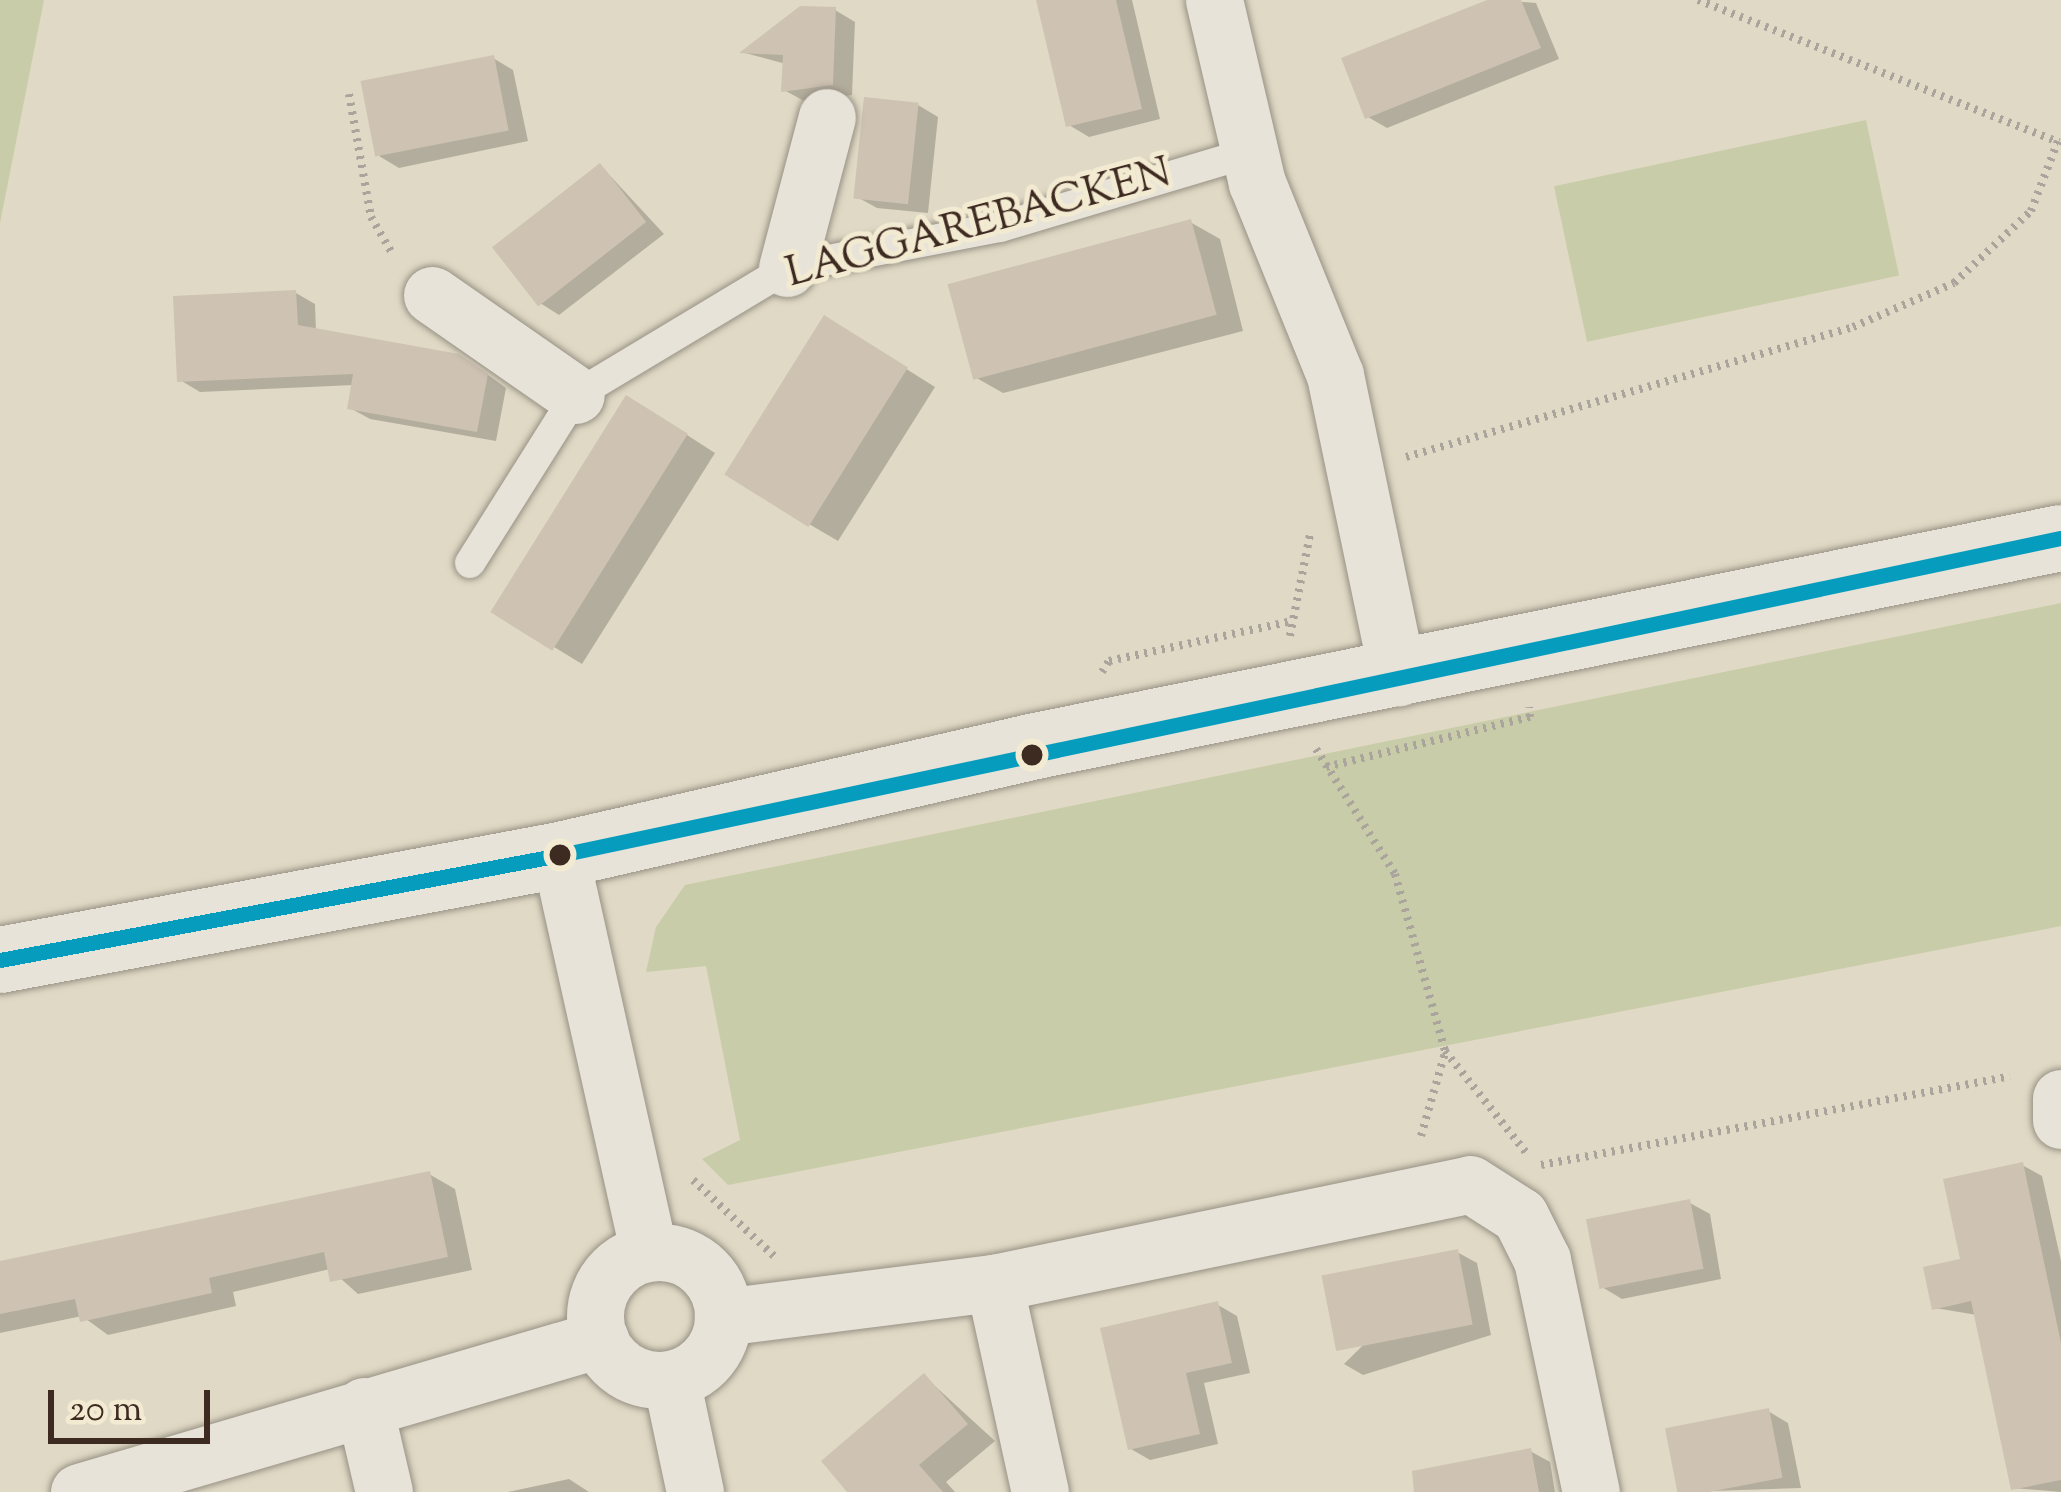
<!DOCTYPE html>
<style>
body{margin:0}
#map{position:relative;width:2061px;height:1492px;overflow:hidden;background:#e0d9c5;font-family:"Sorts Mill Goudy",serif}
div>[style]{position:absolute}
.green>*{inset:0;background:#c9cca8;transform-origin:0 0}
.shadow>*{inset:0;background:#0003}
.building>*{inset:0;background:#cec2b2;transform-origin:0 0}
.path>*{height:8px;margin-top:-4px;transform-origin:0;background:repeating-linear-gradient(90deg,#aaa49c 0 3px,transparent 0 9px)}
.roads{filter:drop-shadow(0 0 3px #989285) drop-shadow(0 0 3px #989285)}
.lane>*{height:30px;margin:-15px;padding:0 15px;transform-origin:15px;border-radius:15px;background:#e7e3d9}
.street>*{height:57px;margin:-28.5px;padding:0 28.5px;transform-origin:28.5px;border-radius:28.5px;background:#e7e3d9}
.street>.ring{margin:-28.5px;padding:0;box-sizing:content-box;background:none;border:57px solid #e7e3d9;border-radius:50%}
.secondary>*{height:66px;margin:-33px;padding:0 33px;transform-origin:33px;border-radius:33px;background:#e7e3d9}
.bus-1>*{height:15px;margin:-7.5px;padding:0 7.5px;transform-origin:7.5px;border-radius:7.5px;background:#069cbd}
.dots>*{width:33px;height:33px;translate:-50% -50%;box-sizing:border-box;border:6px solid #f3ead2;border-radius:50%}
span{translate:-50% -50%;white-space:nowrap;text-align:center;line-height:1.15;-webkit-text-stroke:10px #f3ead2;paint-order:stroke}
.street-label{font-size:42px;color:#3d2a20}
.scale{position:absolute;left:48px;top:1390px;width:162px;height:54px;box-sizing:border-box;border:6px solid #3d2a20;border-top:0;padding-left:15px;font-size:36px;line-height:42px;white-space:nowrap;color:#3d2a20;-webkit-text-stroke:9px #f3ead2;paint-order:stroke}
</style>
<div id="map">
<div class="green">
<div style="clip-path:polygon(0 0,44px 0,0 223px)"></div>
<div style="left:1866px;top:120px;width:159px;height:319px;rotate:78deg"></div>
<div style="clip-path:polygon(2061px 603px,2061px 926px,728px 1185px,702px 1159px,740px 1140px,706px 966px,646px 972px,656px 927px,685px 885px)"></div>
</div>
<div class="shadow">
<div style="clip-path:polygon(1039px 0,1132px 0,1160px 119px,1089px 137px,1069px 125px)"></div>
<div style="clip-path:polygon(1495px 0,1536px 3px,1559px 59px,1387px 128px,1368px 117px)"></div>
<div style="clip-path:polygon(835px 10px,855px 22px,852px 95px,804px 101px,784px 90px,786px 64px,745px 53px)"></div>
<div style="clip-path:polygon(493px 58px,513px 70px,528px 141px,399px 168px,379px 156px)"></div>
<div style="clip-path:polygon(918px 105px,938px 117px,928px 213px,877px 208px,857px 197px)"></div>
<div style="clip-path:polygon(601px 166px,664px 234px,559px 315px,540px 303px)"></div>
<div style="clip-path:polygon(1190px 222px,1220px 239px,1243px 331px,1003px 393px,973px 376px)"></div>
<div style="clip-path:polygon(296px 293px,315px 304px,316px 332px,480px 369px,506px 388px,496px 441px,370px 419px,350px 408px,354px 385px,200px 392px,180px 380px)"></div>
<div style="clip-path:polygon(854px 336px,935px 387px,838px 541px,809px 524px)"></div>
<div style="clip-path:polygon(656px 415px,715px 453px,582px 664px,493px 610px)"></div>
<div style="clip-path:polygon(2022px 1165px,2042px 1176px,2061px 1261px,2061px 1492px,2013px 1488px,1977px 1315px,1935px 1308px)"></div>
<div style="clip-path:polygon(429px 1174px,455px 1189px,472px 1270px,358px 1294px,330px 1269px,233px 1292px,236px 1306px,108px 1335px,82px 1316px,0 1333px,0 1264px)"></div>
<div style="clip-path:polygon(1690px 1203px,1710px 1214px,1721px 1279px,1622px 1299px,1602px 1287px)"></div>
<div style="clip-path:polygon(1457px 1252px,1477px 1263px,1491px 1335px,1363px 1375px,1344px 1364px)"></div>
<div style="clip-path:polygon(1218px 1305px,1237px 1316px,1250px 1373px,1204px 1383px,1218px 1444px,1150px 1460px,1131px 1449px)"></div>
<div style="clip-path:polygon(924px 1376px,995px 1441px,946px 1482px,955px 1492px,851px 1492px)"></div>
<div style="clip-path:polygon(1768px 1411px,1788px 1423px,1801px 1488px,1680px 1492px,1669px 1431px)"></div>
<div style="clip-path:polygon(1530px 1451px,1550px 1462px,1555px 1492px,1471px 1492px)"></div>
<div style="clip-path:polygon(569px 1479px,589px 1492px,508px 1492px)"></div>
</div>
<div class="building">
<div style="clip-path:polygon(1036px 0,1116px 0,1142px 109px,1066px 127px)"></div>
<div style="clip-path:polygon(1487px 0,1521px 0,1541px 48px,1365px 119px,1341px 58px)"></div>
<div style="clip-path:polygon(800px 6px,836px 7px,833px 85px,781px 92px,783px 55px,739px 53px)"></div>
<div style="left:494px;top:55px;width:77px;height:136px;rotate:79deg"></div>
<div style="left:864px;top:97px;width:55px;height:102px;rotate:6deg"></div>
<div style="left:600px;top:163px;width:75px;height:137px;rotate:52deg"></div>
<div style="left:1191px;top:219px;width:99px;height:252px;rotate:75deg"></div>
<div style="clip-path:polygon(296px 290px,298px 325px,459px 354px,488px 374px,477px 432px,347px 409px,353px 374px,177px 382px,173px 296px)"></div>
<div style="left:824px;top:315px;width:99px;height:188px;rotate:32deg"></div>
<div style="left:626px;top:395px;width:73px;height:256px;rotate:32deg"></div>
<div style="clip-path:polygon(2023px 1162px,2061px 1343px,2061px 1480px,2011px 1490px,1971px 1301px,1932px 1310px,1923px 1267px,1960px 1259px,1943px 1179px)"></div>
<div style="clip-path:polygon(430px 1171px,448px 1257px,330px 1282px,324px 1252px,209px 1278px,212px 1293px,80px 1322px,75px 1299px,0 1314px,0 1261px)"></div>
<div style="left:1690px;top:1199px;width:71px;height:106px;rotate:79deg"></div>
<div style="left:1458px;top:1249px;width:77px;height:139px;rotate:79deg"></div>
<div style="clip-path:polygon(1218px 1301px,1232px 1363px,1186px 1373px,1200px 1434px,1128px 1450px,1100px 1328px)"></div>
<div style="clip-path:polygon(924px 1373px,968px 1424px,919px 1465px,943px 1492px,847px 1492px,821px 1461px)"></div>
<div style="left:1769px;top:1408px;width:71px;height:106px;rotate:79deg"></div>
<div style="clip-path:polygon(1531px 1448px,1539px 1492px,1414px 1492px,1412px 1471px)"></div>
</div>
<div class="path">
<div style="left:1698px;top:0;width:388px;rotate:21.5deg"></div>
<div style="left:349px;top:94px;width:125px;rotate:79.9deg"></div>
<div style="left:371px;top:217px;width:44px;rotate:59.9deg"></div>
<div style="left:1406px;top:457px;width:466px;rotate:-16.2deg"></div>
<div style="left:1853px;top:327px;width:110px;rotate:-23.5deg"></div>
<div style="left:1954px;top:283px;width:105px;rotate:-43.1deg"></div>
<div style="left:2031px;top:211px;width:75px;rotate:-68.9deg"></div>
<div style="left:1290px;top:636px;width:104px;rotate:-78.9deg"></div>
<div style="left:1102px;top:672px;width:13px;rotate:-58deg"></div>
<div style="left:1109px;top:661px;width:183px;rotate:-12.3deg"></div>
<div style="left:1316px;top:749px;width:148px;rotate:57.7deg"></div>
<div style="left:1395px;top:874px;width:184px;rotate:74.2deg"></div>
<div style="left:1445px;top:1051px;width:133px;rotate:51.4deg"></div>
<div style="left:1326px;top:767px;width:210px;rotate:-13.8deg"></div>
<div style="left:1530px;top:717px;width:10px;rotate:-96deg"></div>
<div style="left:1421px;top:1136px;width:86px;rotate:-73.9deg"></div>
<div style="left:1541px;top:1165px;width:477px;rotate:-10.7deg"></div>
<div style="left:693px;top:1180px;width:111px;rotate:43.2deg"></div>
</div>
<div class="roads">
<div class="lane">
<div style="left:470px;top:563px;width:199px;rotate:-57.8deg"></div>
<div style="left:576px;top:395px;width:246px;rotate:-31deg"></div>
<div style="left:787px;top:268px;width:217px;rotate:-10.9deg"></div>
<div style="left:1000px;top:227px;width:260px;rotate:-16.6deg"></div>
</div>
<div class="street">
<div style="left:1214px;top:0;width:188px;rotate:76.8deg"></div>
<div style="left:1257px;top:183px;width:207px;rotate:67.9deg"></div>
<div style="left:1335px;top:375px;width:309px;rotate:78.2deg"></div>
<div style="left:787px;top:268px;width:156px;rotate:-75.2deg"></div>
<div style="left:432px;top:295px;width:175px;rotate:34.8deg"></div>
<div style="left:560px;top:855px;width:407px;rotate:77.4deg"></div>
<div style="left:2061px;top:1098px;width:22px;rotate:90deg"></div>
<div class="ring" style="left:595px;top:1252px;width:71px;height:71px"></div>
<div style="left:994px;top:1283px;width:214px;rotate:77.6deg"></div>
<div style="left:723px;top:1317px;width:273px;rotate:-7.2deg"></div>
<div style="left:994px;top:1283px;width:486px;rotate:-11.7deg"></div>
<div style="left:1470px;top:1184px;width:59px;rotate:32.6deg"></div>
<div style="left:1520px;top:1216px;width:49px;rotate:63.4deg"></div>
<div style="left:1542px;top:1260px;width:237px;rotate:78.1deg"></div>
<div style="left:671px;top:1379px;width:116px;rotate:78deg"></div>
<div style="left:364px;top:1406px;width:88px;rotate:76.9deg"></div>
<div style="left:79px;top:1492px;width:543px;rotate:-16.37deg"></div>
</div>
<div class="secondary">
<div style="left:0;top:960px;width:570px;rotate:-10.62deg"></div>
<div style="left:560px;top:855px;width:483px;rotate:-12.9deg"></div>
<div style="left:1031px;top:747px;width:1051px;rotate:-11.47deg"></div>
</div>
</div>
<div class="bus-1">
<div style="left:0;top:960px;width:570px;rotate:-10.62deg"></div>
<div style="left:560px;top:855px;width:1534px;rotate:-11.93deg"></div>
</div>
<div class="dots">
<div style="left:1032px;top:755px;background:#3d2a20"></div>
<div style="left:560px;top:855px;background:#3d2a20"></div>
</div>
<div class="street-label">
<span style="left:979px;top:225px;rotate:-15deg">LAGGAREBACKEN</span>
</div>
<div class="scale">20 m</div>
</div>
